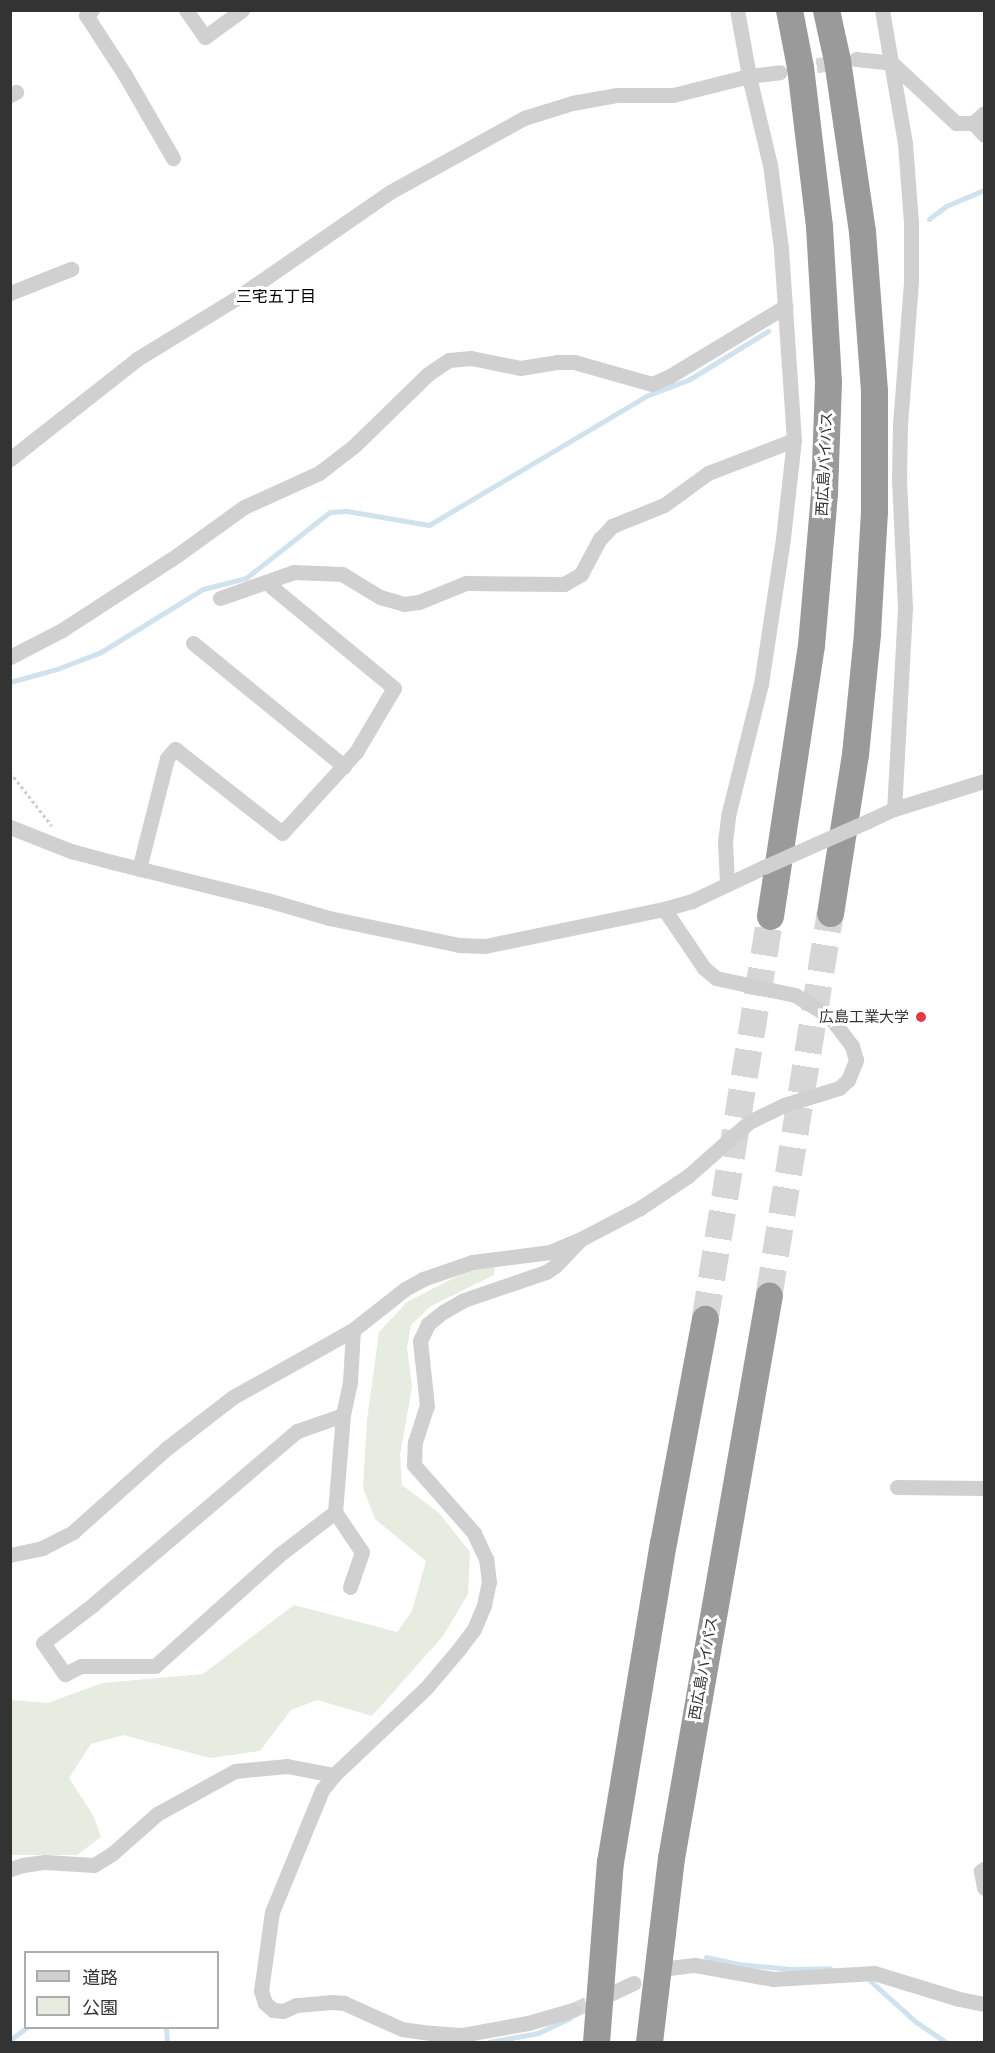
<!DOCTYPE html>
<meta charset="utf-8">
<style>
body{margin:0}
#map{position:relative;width:995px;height:2053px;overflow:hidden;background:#fff;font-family:"IBM Plex Sans","Noto Sans JP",sans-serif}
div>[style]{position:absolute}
.green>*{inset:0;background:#e6ecdf}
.stream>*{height:5px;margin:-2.5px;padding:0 2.5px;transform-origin:2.5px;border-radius:2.5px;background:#cfe2ee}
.minor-tunnel>*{height:15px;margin-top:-7.5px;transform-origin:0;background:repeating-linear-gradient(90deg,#d6d6d6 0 15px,transparent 0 23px)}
.motorway-tunnel>*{height:27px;margin-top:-13.5px;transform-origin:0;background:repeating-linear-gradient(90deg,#d6d6d6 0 27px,transparent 0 41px)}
.path>*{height:3px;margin-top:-1.5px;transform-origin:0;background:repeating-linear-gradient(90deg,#cdcdcd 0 3px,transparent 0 6px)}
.minor>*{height:15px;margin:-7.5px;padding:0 7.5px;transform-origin:7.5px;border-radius:7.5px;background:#d0d0d0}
.motorway>*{height:27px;margin:-13.5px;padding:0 13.5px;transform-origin:13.5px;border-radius:13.5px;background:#9a9a9a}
.minor-bridge>*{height:15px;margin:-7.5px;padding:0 7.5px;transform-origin:7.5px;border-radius:7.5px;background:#d0d0d0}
.dots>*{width:16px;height:16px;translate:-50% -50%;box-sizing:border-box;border:3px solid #fff;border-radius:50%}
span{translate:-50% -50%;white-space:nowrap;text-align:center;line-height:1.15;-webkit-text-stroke:6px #fff;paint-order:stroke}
.street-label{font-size:15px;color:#333}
.poi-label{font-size:15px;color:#333}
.right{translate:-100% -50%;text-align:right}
.neighbourhood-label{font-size:16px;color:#000}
.frame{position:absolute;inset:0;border:12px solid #333;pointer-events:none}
.legend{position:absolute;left:24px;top:1951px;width:195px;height:78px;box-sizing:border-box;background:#fff;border:2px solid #adadad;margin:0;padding:8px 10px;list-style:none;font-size:18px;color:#333}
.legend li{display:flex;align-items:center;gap:12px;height:30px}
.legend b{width:30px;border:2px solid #adadad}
</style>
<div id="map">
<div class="green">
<div style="clip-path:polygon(495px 1266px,494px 1275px,431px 1306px,411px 1325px,407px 1348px,412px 1387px,400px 1455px,402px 1485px,439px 1513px,470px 1552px,468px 1594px,443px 1636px,372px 1716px,317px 1700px,291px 1710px,260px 1751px,210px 1758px,123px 1735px,91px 1744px,69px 1778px,93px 1815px,101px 1837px,77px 1855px,11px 1855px,11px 1700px,48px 1703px,102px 1683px,203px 1674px,294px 1605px,397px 1632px,412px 1611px,426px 1561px,375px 1519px,363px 1488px,367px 1420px,379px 1332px,407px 1302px,471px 1269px)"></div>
</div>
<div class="stream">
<div style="left:929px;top:219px;width:21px;rotate:-37deg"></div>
<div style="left:946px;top:206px;width:41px;rotate:-22.8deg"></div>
<div style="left:10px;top:682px;width:49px;rotate:-15.5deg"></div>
<div style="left:57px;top:669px;width:47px;rotate:-21.1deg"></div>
<div style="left:101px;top:652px;width:120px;rotate:-31.7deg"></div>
<div style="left:203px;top:589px;width:44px;rotate:-14.3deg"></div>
<div style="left:246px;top:578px;width:107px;rotate:-38.2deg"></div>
<div style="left:330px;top:512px;width:17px;rotate:-3deg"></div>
<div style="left:347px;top:511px;width:83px;rotate:9.7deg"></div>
<div style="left:429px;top:525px;width:252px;rotate:-30.7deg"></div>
<div style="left:646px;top:396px;width:47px;rotate:-21.1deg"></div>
<div style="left:690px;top:379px;width:92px;rotate:-31.6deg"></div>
<div style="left:706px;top:1957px;width:33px;rotate:12deg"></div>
<div style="left:738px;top:1964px;width:53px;rotate:5.4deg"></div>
<div style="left:791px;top:1969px;width:39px;rotate:-1deg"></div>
<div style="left:867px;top:1978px;width:66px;rotate:41.9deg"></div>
<div style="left:916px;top:2022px;width:36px;rotate:34deg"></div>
<div style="left:166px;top:2028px;width:14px;rotate:86deg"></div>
<div style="left:10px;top:2040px;width:20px;rotate:-37deg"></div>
<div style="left:489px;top:2042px;width:50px;rotate:-10.4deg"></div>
<div style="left:538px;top:2033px;width:35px;rotate:-25deg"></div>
</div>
<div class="minor-tunnel">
<div style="left:794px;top:69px;width:51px;rotate:-9.1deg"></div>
<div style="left:573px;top:2010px;width:35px;rotate:-24deg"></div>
</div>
<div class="motorway-tunnel">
<div style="left:769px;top:1295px;width:387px;rotate:-80.9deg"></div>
<div style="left:705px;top:1319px;width:408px;rotate:-80.8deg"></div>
</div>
<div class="path">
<div style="left:10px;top:772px;width:68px;rotate:52.1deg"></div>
</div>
<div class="minor">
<div style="left:92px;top:10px;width:8px;rotate:140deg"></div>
<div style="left:86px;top:15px;width:72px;rotate:57deg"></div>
<div style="left:125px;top:75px;width:96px;rotate:60deg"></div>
<div style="left:186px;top:10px;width:33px;rotate:55deg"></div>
<div style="left:205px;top:37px;width:46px;rotate:-36.1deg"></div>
<div style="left:882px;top:10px;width:135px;rotate:80.2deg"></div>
<div style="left:905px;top:143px;width:79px;rotate:85.7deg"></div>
<div style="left:911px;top:222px;width:60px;rotate:90deg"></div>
<div style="left:911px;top:282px;width:142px;rotate:94.4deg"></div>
<div style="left:900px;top:424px;width:56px;rotate:91deg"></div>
<div style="left:899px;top:480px;width:128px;rotate:87.3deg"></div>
<div style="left:905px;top:608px;width:201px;rotate:93.1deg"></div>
<div style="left:856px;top:59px;width:36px;rotate:6deg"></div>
<div style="left:892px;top:63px;width:88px;rotate:43.2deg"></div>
<div style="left:956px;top:123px;width:17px"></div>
<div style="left:973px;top:123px;width:15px;rotate:-42deg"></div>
<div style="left:10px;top:95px;width:7px;rotate:-27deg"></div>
<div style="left:973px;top:123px;width:16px;rotate:47deg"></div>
<div style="left:10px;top:293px;width:66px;rotate:-21.5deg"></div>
<div style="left:10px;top:459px;width:162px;rotate:-38.2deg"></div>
<div style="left:137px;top:359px;width:119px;rotate:-31.5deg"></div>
<div style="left:238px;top:297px;width:185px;rotate:-34.6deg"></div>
<div style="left:390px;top:192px;width:153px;rotate:-28.9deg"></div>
<div style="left:524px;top:118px;width:50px;rotate:-17.4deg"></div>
<div style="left:572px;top:103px;width:46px;rotate:-10.1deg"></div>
<div style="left:617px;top:95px;width:56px"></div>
<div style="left:673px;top:95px;width:78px;rotate:-14deg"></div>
<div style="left:749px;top:76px;width:31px;rotate:-7deg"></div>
<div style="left:220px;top:598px;width:78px;rotate:-19.4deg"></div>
<div style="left:294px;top:572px;width:48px;rotate:2.4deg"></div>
<div style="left:342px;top:574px;width:44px;rotate:31.2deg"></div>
<div style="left:380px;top:597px;width:25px;rotate:16deg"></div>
<div style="left:404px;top:604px;width:15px;rotate:-8deg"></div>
<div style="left:419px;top:602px;width:51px;rotate:-22deg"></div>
<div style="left:466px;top:583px;width:98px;rotate:0.6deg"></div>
<div style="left:564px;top:584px;width:20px;rotate:-30deg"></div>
<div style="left:581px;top:574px;width:40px;rotate:-62deg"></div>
<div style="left:600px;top:539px;width:18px;rotate:-47deg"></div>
<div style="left:612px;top:526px;width:56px;rotate:-22deg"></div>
<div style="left:664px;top:505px;width:54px;rotate:-36deg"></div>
<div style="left:708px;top:473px;width:92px;rotate:-21deg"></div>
<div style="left:193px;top:643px;width:195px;rotate:39.2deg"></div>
<div style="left:10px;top:657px;width:59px;rotate:-27.4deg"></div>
<div style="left:62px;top:630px;width:136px;rotate:-33deg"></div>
<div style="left:176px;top:556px;width:84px;rotate:-35.8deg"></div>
<div style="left:244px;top:507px;width:82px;rotate:-24.4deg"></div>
<div style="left:319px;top:473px;width:44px;rotate:-37.6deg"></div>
<div style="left:354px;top:446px;width:103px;rotate:-44.2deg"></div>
<div style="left:428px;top:374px;width:25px;rotate:-34deg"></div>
<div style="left:449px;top:360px;width:22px;rotate:-5deg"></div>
<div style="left:471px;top:358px;width:50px;rotate:11.5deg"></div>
<div style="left:520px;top:368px;width:37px;rotate:-9deg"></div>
<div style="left:557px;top:362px;width:17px"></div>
<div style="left:574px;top:362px;width:81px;rotate:15.8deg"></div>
<div style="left:652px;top:384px;width:20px;rotate:-24deg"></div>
<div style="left:670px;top:376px;width:135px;rotate:-31.1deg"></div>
<div style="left:868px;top:821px;width:29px;rotate:-25deg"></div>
<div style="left:894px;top:809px;width:94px;rotate:-17.3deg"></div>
<div style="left:10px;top:827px;width:66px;rotate:21.5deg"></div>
<div style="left:71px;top:851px;width:42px;rotate:15deg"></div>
<div style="left:112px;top:862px;width:160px;rotate:13.8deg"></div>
<div style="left:267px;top:900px;width:65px;rotate:16.2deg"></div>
<div style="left:329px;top:918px;width:133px;rotate:11.7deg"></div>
<div style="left:459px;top:945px;width:26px;rotate:2deg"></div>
<div style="left:485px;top:946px;width:183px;rotate:-11.7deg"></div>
<div style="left:664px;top:909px;width:29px;rotate:-16deg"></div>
<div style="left:692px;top:901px;width:80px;rotate:-25.3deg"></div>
<div style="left:139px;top:869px;width:114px;rotate:-75.8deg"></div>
<div style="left:167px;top:758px;width:12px;rotate:-48deg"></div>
<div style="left:175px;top:749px;width:136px;rotate:38.1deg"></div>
<div style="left:282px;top:833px;width:110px;rotate:-47.6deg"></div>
<div style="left:356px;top:752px;width:74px;rotate:-59.3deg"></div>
<div style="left:394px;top:688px;width:166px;rotate:-140.4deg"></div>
<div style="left:727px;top:884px;width:42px;rotate:-92.7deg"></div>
<div style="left:725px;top:842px;width:26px;rotate:-83deg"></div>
<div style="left:728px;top:816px;width:136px;rotate:-76deg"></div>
<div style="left:761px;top:684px;width:148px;rotate:-81.4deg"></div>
<div style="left:783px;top:538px;width:99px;rotate:-83.6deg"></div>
<div style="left:794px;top:440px;width:192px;rotate:-93.9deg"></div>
<div style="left:781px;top:248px;width:84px;rotate:-97.5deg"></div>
<div style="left:770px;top:165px;width:91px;rotate:-103.3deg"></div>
<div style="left:749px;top:76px;width:67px;rotate:-100.3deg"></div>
<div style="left:343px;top:1415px;width:49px;rotate:160.8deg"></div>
<div style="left:297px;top:1431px;width:267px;rotate:139.6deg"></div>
<div style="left:94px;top:1604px;width:64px;rotate:142.6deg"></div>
<div style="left:43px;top:1643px;width:38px;rotate:55deg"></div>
<div style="left:65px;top:1674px;width:18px;rotate:-27deg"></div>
<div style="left:81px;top:1666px;width:74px"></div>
<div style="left:155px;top:1666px;width:166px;rotate:-41.8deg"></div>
<div style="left:279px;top:1555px;width:71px;rotate:-37.5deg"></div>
<div style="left:335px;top:1512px;width:97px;rotate:-85.3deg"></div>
<div style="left:343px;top:1415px;width:34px;rotate:-78deg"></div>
<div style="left:350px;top:1382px;width:52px;rotate:-86.7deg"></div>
<div style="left:897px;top:1487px;width:87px;rotate:0.7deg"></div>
<div style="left:335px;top:1512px;width:48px;rotate:56deg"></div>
<div style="left:362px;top:1552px;width:37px;rotate:109deg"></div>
<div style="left:10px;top:1555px;width:33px;rotate:-12deg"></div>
<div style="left:42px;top:1548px;width:35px;rotate:-27deg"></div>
<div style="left:73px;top:1532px;width:126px;rotate:-41.8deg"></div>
<div style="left:167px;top:1448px;width:83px;rotate:-37.7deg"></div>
<div style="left:233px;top:1397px;width:137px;rotate:-29.2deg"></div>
<div style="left:353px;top:1330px;width:66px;rotate:-38.3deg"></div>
<div style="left:405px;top:1289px;width:21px;rotate:-29deg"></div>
<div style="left:423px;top:1279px;width:52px;rotate:-19.1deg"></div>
<div style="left:472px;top:1262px;width:79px;rotate:-7.3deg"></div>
<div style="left:550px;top:1252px;width:34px;rotate:-23deg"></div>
<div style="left:581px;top:1239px;width:67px;rotate:-27.7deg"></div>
<div style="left:640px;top:1208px;width:58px;rotate:-33.7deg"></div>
<div style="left:688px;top:1176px;width:81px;rotate:-41.5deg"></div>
<div style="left:749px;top:1122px;width:39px;rotate:-26deg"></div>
<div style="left:784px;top:1105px;width:58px;rotate:-17.2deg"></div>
<div style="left:839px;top:1088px;width:12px;rotate:-42deg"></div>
<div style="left:848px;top:1080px;width:22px;rotate:-68deg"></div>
<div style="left:856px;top:1060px;width:15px;rotate:-106deg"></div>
<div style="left:852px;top:1046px;width:36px;rotate:-127deg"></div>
<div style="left:830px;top:1017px;width:41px;rotate:-147.8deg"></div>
<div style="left:795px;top:995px;width:81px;rotate:-167.9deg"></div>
<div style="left:716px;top:978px;width:16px;rotate:-140deg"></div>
<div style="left:704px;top:968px;width:71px;rotate:-124.1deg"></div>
<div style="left:10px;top:1869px;width:14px;rotate:-17deg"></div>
<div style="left:23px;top:1865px;width:22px;rotate:-8deg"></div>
<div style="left:45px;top:1862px;width:49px;rotate:3.5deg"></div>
<div style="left:94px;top:1865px;width:22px;rotate:-32deg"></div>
<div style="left:113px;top:1853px;width:59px;rotate:-41.6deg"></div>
<div style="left:157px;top:1814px;width:89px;rotate:-28.9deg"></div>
<div style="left:235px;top:1771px;width:52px;rotate:-5.5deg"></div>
<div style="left:287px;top:1766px;width:48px;rotate:10.8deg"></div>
<div style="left:984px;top:1869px;width:4px;rotate:146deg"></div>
<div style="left:981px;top:1871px;width:17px;rotate:80deg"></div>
<div style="left:669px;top:1968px;width:26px;rotate:-7deg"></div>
<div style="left:695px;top:1965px;width:79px;rotate:10.2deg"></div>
<div style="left:773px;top:1979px;width:101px;rotate:-3.4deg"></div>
<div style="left:874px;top:1973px;width:89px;rotate:17deg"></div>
<div style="left:959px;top:1999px;width:25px;rotate:11deg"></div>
<div style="left:610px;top:1994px;width:26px;rotate:-25deg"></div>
<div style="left:573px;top:2010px;width:47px;rotate:163.9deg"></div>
<div style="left:528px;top:2023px;width:68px;rotate:169.8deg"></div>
<div style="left:461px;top:2035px;width:31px;rotate:-176deg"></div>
<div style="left:430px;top:2033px;width:28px;rotate:-172deg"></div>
<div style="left:402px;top:2029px;width:64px;rotate:-155.9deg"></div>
<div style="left:344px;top:2003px;width:12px;rotate:-175deg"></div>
<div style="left:332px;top:2002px;width:36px;rotate:175deg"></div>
<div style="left:296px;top:2005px;width:14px;rotate:155deg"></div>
<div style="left:283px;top:2011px;width:10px;rotate:-174deg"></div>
<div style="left:273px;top:2010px;width:11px;rotate:-139deg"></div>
<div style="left:265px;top:2003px;width:13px;rotate:-108deg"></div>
<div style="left:261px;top:1991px;width:80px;rotate:-82.1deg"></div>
<div style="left:272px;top:1912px;width:132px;rotate:-67.7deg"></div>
<div style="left:322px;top:1790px;width:19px;rotate:-51deg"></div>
<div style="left:334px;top:1775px;width:127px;rotate:-43.4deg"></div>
<div style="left:426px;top:1688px;width:51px;rotate:-49.8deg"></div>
<div style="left:459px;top:1649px;width:25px;rotate:-53deg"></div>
<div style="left:474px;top:1629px;width:26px;rotate:-67deg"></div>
<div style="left:484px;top:1605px;width:24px;rotate:-78deg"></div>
<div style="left:489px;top:1582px;width:23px;rotate:-97deg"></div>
<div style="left:486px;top:1559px;width:29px;rotate:-115deg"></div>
<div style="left:474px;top:1533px;width:91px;rotate:-131.4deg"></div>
<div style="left:414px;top:1465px;width:23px;rotate:-88deg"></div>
<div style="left:415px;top:1442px;width:38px;rotate:-72deg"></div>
<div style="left:427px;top:1406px;width:65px;rotate:-96.1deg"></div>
<div style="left:420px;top:1341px;width:19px;rotate:-65deg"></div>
<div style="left:428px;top:1324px;width:19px;rotate:-39deg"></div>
<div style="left:443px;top:1312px;width:24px;rotate:-30deg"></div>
<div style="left:464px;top:1300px;width:87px;rotate:-18.9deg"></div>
<div style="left:546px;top:1272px;width:11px;rotate:-34deg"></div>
<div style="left:555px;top:1266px;width:37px;rotate:-46deg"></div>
</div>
<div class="motorway">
<div style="left:826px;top:10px;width:51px;rotate:77.6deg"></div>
<div style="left:837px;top:60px;width:173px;rotate:81.7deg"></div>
<div style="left:862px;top:231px;width:160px;rotate:85.7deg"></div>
<div style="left:874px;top:391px;width:120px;rotate:90deg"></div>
<div style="left:874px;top:511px;width:123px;rotate:93.3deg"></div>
<div style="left:867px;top:634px;width:121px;rotate:95.7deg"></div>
<div style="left:855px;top:754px;width:161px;rotate:98.9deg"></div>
<div style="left:770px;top:916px;width:274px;rotate:-81.4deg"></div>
<div style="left:811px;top:645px;width:154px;rotate:-85.1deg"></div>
<div style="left:824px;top:492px;width:110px;rotate:-87.9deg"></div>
<div style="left:828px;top:382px;width:156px;rotate:-93.3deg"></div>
<div style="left:819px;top:226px;width:160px;rotate:-96.8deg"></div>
<div style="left:800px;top:67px;width:58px;rotate:-100.9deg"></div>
<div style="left:596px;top:2042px;width:181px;rotate:-85.6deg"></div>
<div style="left:610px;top:1862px;width:323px;rotate:-80.6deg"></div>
<div style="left:663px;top:1543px;width:228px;rotate:-79.4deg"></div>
<div style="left:649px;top:2042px;width:185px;rotate:-83.2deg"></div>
<div style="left:671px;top:1858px;width:571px;rotate:-80.13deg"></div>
</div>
<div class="minor-bridge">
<div style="left:764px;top:867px;width:114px;rotate:-23.9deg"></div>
</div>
<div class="dots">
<div style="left:921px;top:1017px;background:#e63946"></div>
</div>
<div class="street-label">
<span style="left:824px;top:464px;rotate:-87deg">西広島バイパス</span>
<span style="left:703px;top:1668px;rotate:-80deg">西広島バイパス</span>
</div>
<div class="poi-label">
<span class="right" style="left:909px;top:1017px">広島工業大学</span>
</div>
<div class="neighbourhood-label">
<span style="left:276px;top:296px">三宅五丁目</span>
</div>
<div class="frame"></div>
<ul class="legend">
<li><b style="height:8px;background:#d0d0d0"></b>道路</li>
<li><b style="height:16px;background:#e6ecdf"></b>公園</li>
</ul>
</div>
